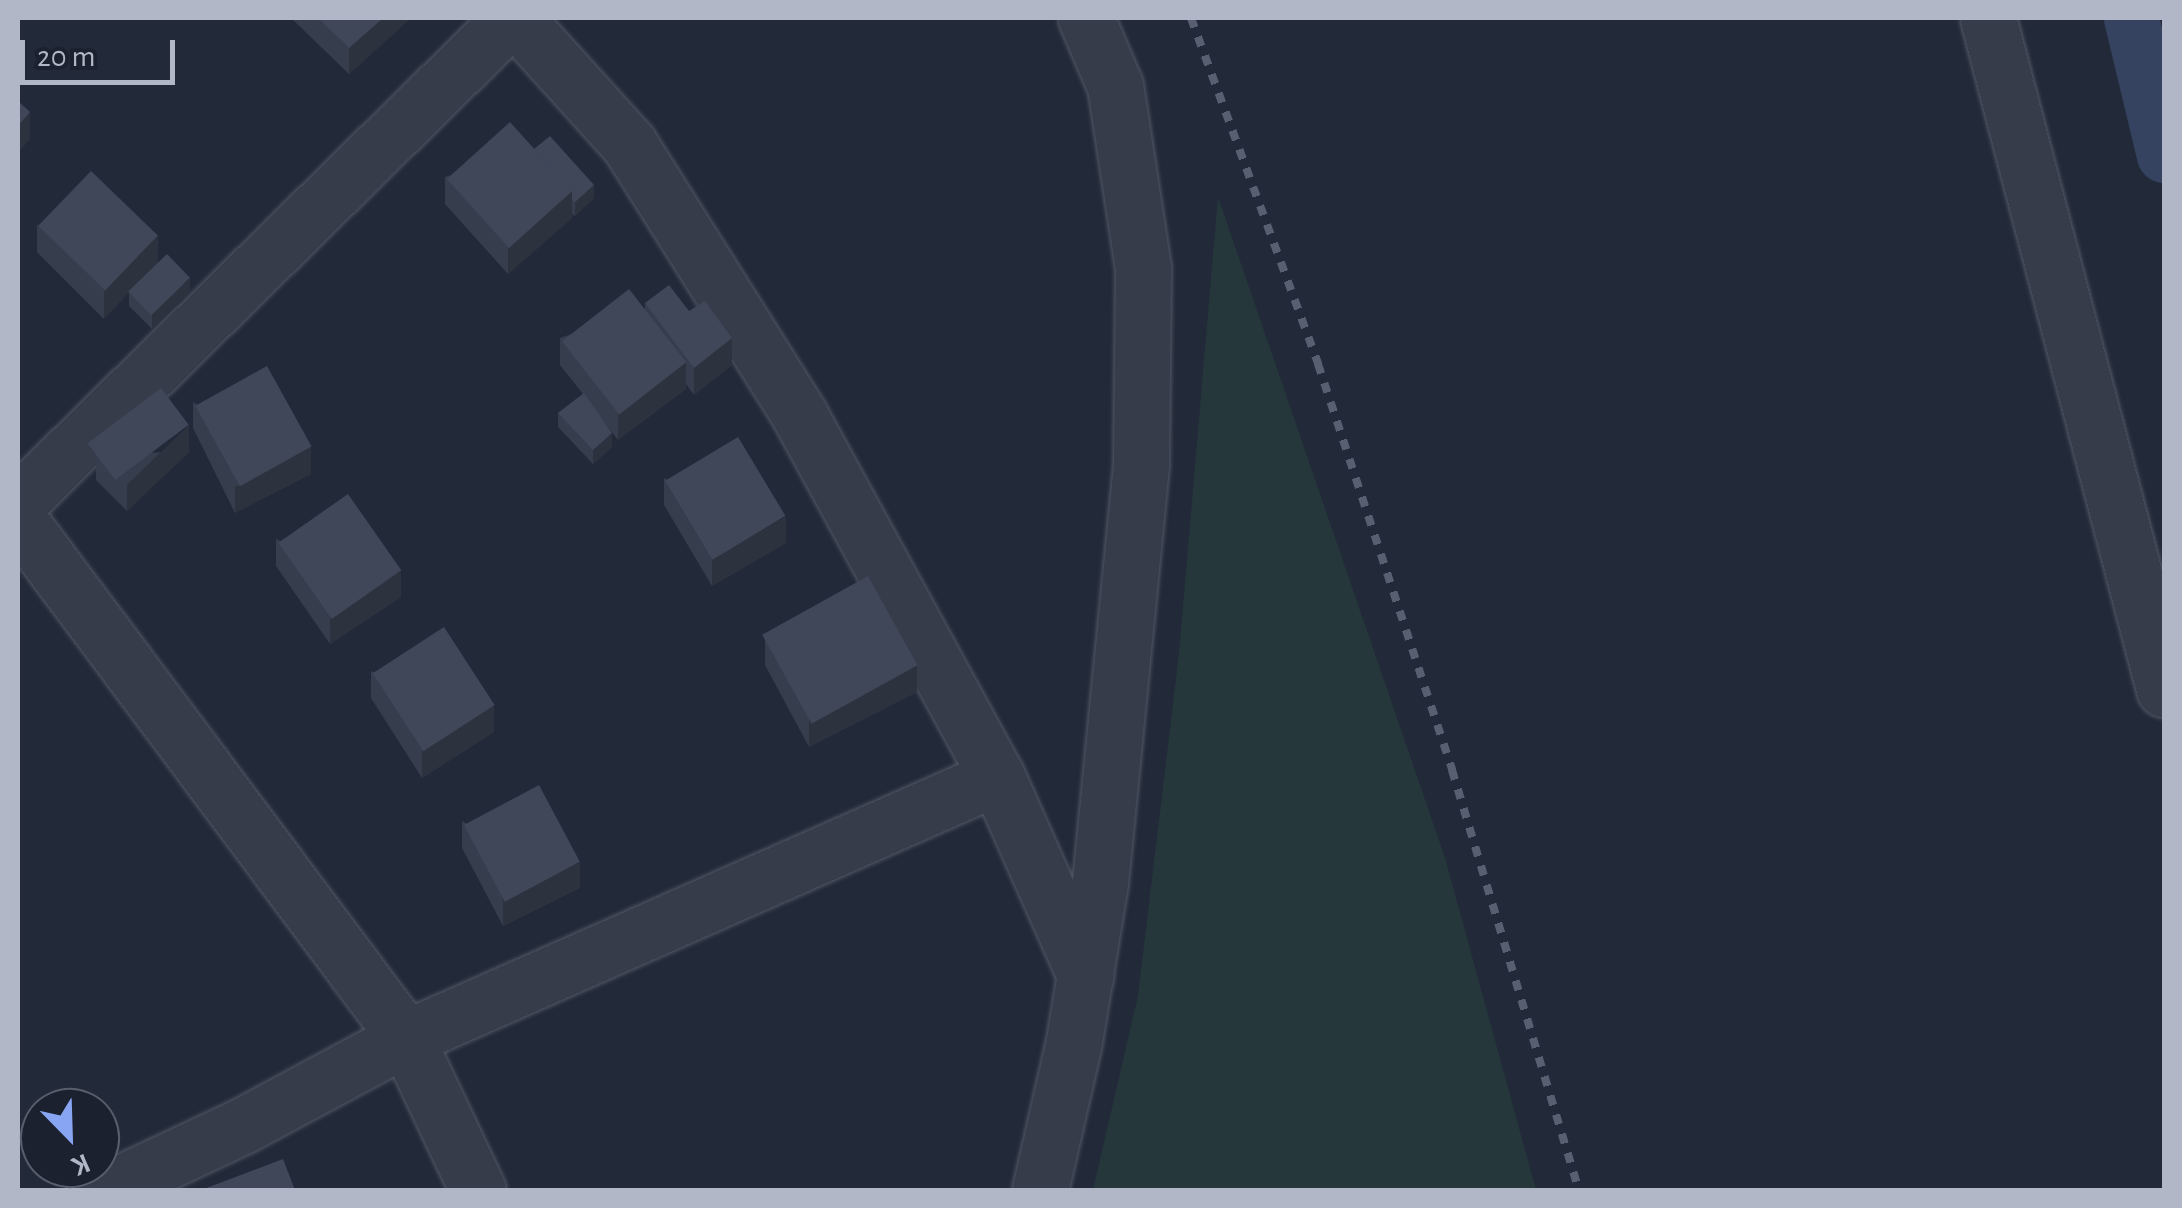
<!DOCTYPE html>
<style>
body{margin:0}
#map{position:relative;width:2182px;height:1208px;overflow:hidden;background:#222a39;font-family:"Alegreya Sans",sans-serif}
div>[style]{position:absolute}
.green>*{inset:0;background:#25373b}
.canal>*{height:55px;margin:-27.5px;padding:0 27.5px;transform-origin:27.5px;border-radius:27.5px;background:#364360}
.roads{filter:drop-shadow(0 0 2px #515764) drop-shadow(0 0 2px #515764)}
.minor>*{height:55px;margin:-27.5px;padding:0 27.5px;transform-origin:27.5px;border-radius:27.5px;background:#363c4a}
.rail>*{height:8px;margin-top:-4px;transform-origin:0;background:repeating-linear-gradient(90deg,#585f71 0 10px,transparent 0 20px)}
.wall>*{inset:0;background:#363d4d}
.shaded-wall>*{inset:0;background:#2c323e}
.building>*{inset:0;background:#3f4759;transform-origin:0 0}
span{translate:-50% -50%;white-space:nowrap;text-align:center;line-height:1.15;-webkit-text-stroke:8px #1b212e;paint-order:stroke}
.frame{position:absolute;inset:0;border:20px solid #b1b7c6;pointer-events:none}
.north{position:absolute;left:20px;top:1088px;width:100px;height:100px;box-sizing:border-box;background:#1b212e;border:2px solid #575d6b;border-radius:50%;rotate:157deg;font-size:28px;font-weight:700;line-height:40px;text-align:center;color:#b1b7c6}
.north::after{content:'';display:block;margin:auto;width:35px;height:45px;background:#88a5f4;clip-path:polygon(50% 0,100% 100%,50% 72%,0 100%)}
.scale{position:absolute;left:20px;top:40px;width:155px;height:45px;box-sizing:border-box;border:5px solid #b1b7c6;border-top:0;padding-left:12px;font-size:30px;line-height:35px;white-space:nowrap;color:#b1b7c6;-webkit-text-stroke:8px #1b212e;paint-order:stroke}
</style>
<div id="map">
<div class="green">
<div style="clip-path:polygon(1218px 197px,1445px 858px,1536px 1190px,1093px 1190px,1138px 996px,1179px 654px)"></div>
</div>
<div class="canal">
<div style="left:2131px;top:18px;width:141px;rotate:76.5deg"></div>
</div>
<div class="roads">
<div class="minor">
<div style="left:515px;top:18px;width:170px;rotate:47.9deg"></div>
<div style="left:629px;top:144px;width:321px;rotate:57.8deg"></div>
<div style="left:800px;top:416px;width:411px;rotate:61.4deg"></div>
<div style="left:997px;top:777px;width:218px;rotate:66.1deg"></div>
<div style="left:1988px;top:18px;width:694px;rotate:75.3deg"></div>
<div style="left:18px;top:503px;width:692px;rotate:-44.53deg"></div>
<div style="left:18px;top:519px;width:648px;rotate:53.22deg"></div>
<div style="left:406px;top:1038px;width:168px;rotate:64.7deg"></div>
<div style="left:106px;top:1190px;width:150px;rotate:-25.2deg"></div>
<div style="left:242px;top:1126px;width:186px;rotate:-28.2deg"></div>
<div style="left:406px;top:1038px;width:646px;rotate:-23.83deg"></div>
<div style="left:1040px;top:1190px;width:153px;rotate:-77.1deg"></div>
<div style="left:1074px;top:1041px;width:160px;rotate:-80.7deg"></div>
<div style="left:1100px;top:883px;width:422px;rotate:-84.4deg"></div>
<div style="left:1141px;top:463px;width:195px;rotate:-89.4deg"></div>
<div style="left:1143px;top:268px;width:184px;rotate:-98.7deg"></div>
<div style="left:1115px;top:86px;width:74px;rotate:-113.1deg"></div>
</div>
</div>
<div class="rail">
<div style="left:1191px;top:18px;width:369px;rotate:69.8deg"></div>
<div style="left:1318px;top:364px;width:428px;rotate:71.7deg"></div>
<div style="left:1452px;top:770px;width:439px;rotate:73.2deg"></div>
</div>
<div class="wall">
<div style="clip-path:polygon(291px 18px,411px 18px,349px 74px)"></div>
<div style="clip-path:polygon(534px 149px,594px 198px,575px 216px,572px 214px,572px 218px,508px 274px,445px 204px,445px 177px)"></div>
<div style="clip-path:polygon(37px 225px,158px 262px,190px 292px,152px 329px,129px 306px,129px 292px,104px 319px,37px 252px)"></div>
<div style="clip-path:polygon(645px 303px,732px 365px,694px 395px,686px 384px,686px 389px,618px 440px,603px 421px,612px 447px,593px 464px,558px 427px,558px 413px,583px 394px,560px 365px,560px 338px,645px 309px)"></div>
<div style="clip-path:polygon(193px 402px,311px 474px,235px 513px,193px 428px)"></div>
<div style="clip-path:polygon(189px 452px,127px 511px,96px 480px,96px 453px)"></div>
<div style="clip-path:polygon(664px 478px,786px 543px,712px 586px,664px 505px)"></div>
<div style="clip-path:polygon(276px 539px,401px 597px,330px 644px,276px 566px)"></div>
<div style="clip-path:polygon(765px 639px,917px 692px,809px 747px,765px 665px)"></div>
<div style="clip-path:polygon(371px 671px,494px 732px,422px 778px,371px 698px)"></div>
<div style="clip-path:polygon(462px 821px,580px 888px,503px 926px,462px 848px)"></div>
</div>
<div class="shaded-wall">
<div style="clip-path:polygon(383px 18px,411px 18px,349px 74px,349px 48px)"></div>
<div style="clip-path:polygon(30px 112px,30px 139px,18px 153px,18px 126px)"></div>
<div style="clip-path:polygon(594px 185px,594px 198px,575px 216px,575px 202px)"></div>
<div style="clip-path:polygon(572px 191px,572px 218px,508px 274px,508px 247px)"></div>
<div style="clip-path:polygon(158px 235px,158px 262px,104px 319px,104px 292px)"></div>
<div style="clip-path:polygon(190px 278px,190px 292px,152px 329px,152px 315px)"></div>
<div style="clip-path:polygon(732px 338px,732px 365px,694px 395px,694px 368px)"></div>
<div style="clip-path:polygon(686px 362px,686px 389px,618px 440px,618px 414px)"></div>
<div style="clip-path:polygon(189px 425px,189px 452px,127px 511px,127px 485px)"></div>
<div style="clip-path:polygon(612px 433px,612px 447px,593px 464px,593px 450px)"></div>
<div style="clip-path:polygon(311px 447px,311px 474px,235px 513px,235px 487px)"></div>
<div style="clip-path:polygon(786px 516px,786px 543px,712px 586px,712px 559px)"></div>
<div style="clip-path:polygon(401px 570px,401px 597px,330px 644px,330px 617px)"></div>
<div style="clip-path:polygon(917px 665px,917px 692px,809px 747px,809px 720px)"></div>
<div style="clip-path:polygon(494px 705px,494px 732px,422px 778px,422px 751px)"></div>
<div style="clip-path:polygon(580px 862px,580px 888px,503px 926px,503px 899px)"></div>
</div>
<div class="building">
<div style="clip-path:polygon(318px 18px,383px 18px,349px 48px)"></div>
<div style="clip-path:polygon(18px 101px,30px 112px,18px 126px)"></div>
<div style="left:510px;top:122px;width:93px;height:85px;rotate:48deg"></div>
<div style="clip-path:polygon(550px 136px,594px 185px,575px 202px,572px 200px,572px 191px,534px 149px)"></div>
<div style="left:91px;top:171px;width:93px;height:76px;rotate:44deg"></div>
<div style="left:167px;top:254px;width:33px;height:54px;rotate:46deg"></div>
<div style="clip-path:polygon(669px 285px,689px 311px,705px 301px,732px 338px,694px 368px,645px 303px)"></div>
<div style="left:629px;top:289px;width:93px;height:85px;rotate:52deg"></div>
<div style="left:267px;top:366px;width:92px;height:82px;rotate:61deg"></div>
<div style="left:161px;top:388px;width:46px;height:92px;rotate:53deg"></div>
<div style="clip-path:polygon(584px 393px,612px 433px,593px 450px,558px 413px)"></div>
<div style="left:738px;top:437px;width:92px;height:85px;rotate:59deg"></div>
<div style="left:348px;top:494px;width:93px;height:85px;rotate:55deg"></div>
<div style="left:868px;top:576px;width:102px;height:121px;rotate:61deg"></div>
<div style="left:444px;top:627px;width:93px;height:85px;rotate:57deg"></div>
<div style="left:539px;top:785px;width:87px;height:85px;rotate:62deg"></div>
<div style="clip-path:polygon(283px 1159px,295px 1190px,201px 1190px)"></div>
</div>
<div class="frame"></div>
<div class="north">K</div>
<div class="scale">20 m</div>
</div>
